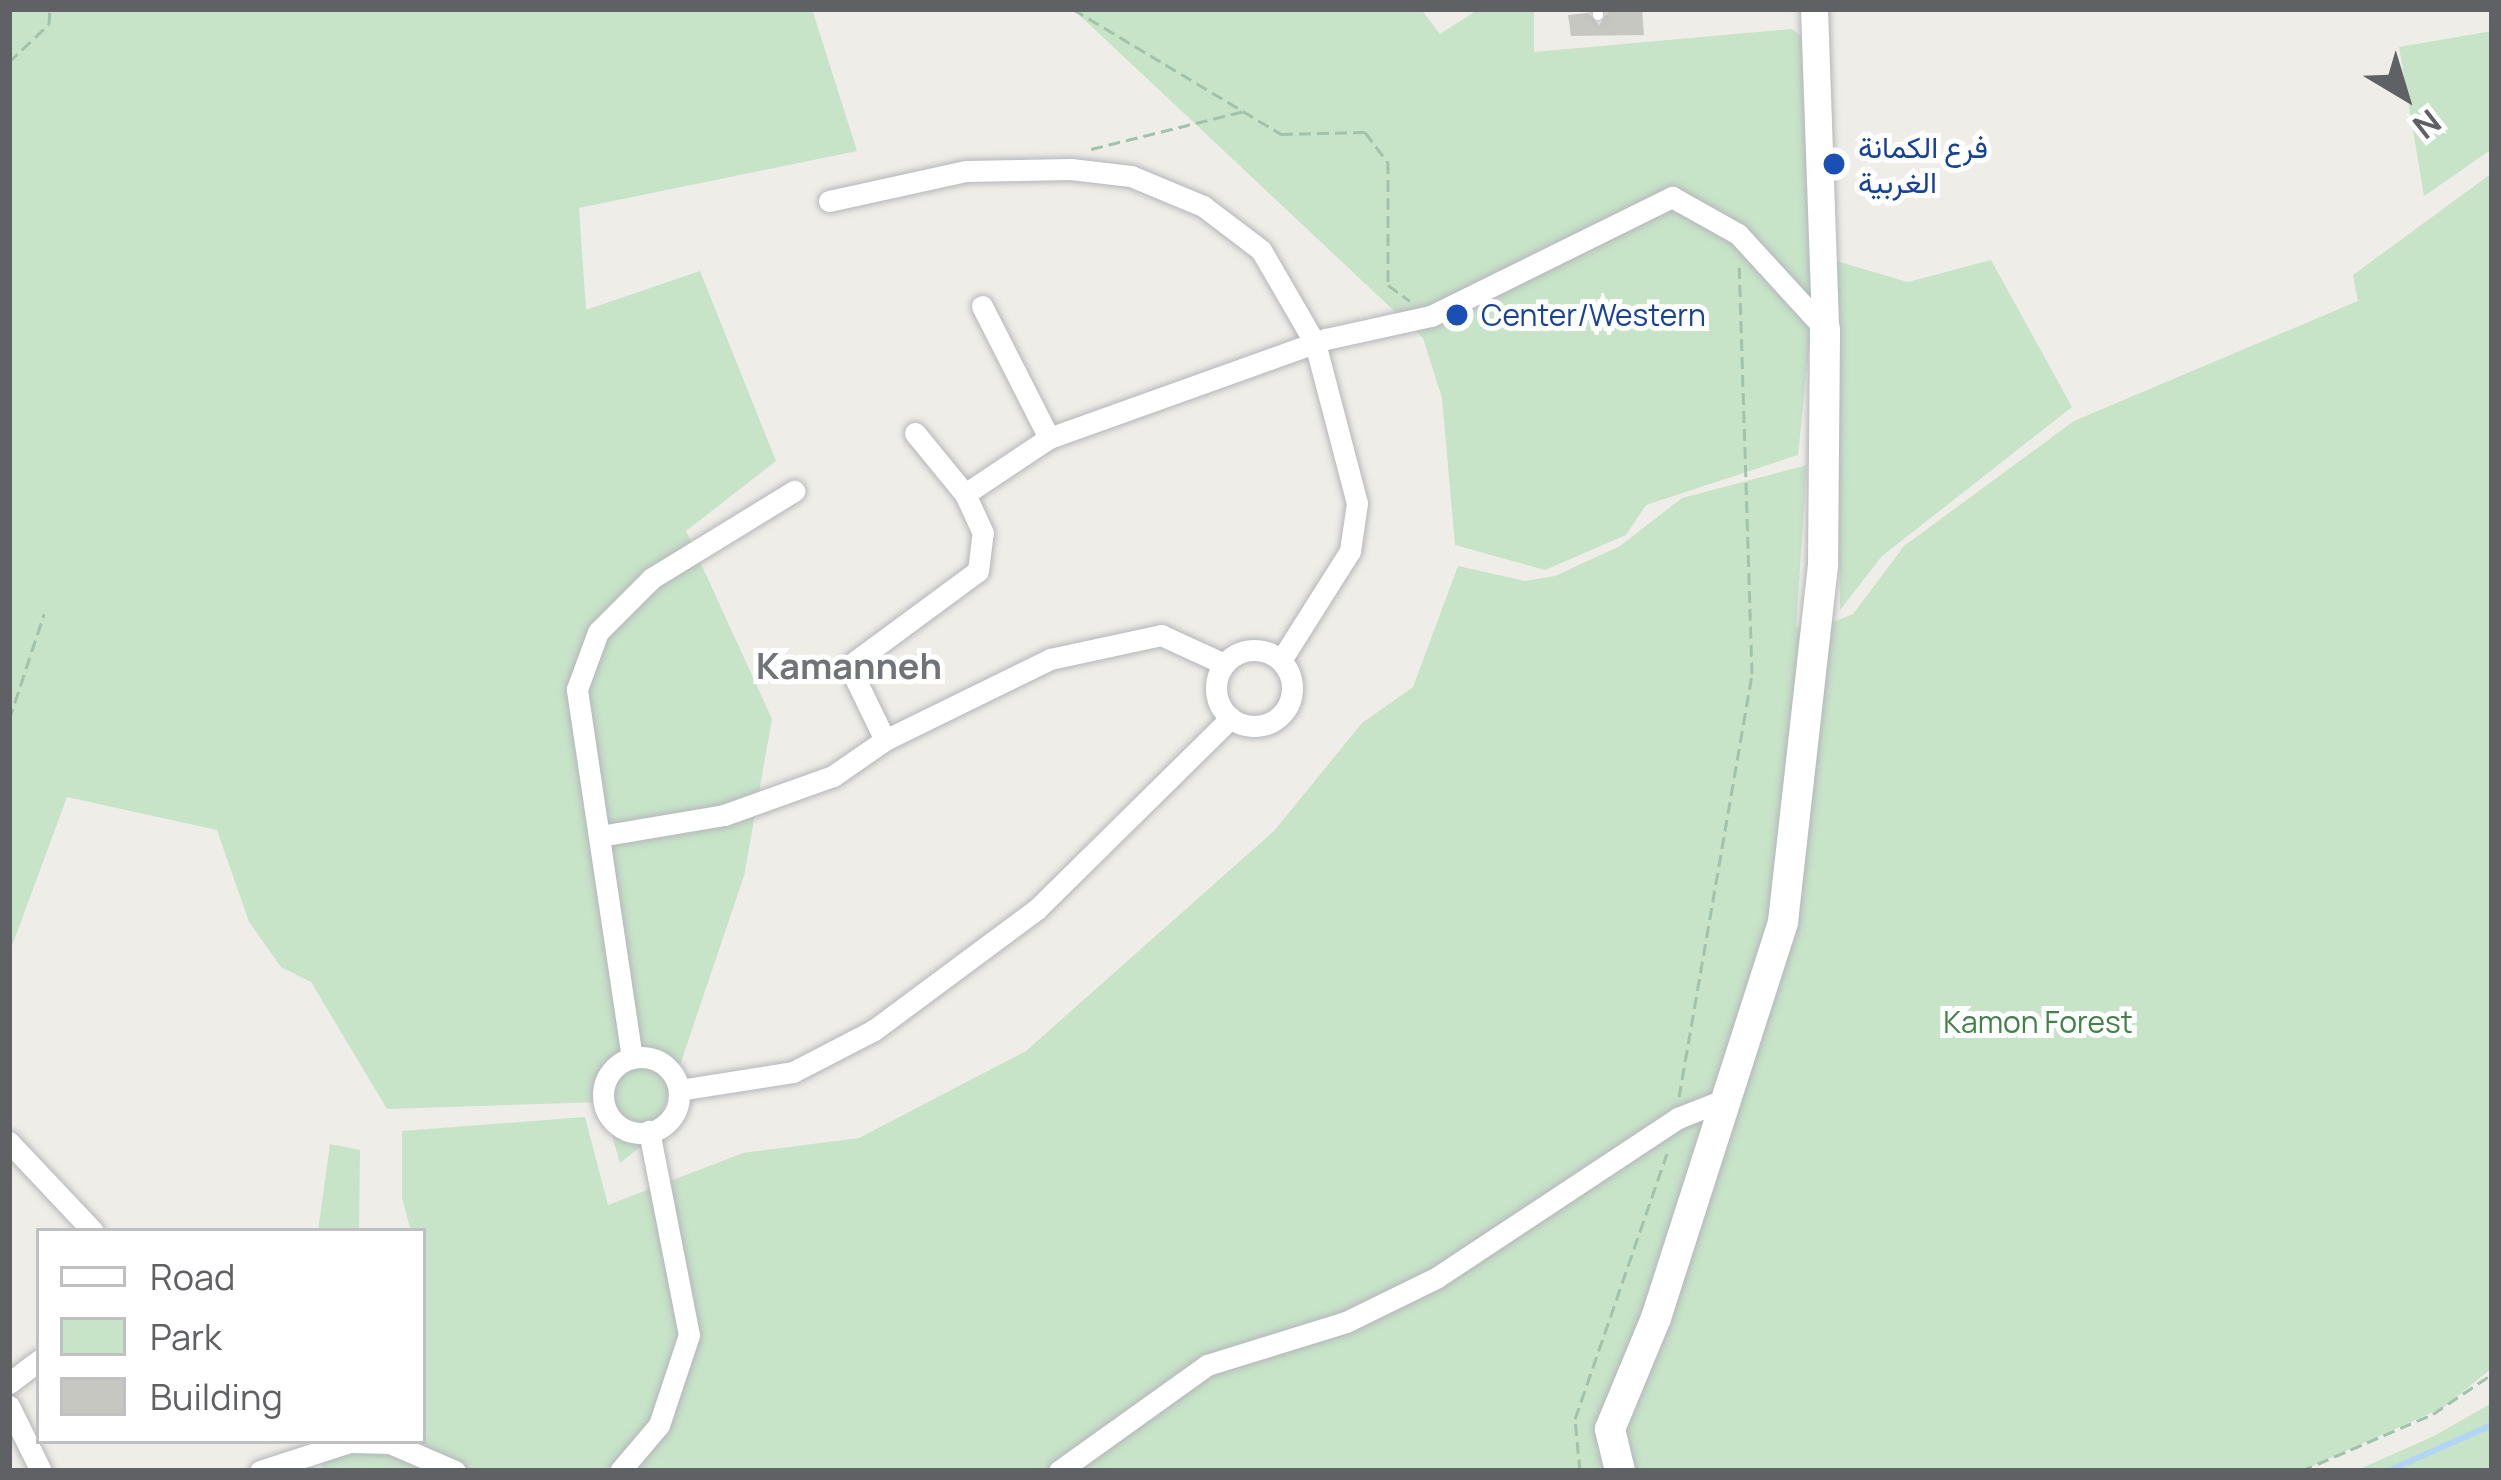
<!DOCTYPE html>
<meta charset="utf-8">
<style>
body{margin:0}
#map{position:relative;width:2501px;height:1480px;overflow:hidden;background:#efede7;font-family:Manrope,Vazirmatn,sans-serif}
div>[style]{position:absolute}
.green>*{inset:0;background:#c7e3c8}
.stream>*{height:6px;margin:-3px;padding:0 3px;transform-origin:3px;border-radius:3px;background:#b2d5f5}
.building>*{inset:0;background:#c7c7c2}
.path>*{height:3px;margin-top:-1.5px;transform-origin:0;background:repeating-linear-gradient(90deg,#a1c3ac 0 12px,transparent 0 18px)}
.roads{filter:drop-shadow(0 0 3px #b4b6ba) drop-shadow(0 0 3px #b4b6ba)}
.service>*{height:10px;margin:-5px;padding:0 5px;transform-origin:5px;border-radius:5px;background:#fff}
.minor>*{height:21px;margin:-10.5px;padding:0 10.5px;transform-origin:10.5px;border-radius:10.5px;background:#fff}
.minor>.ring{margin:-10.5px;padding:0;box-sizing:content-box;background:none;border:21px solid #fff;border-radius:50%}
.tertiary>*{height:27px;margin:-13.5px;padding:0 13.5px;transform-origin:13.5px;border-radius:13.5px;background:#fff}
.secondary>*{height:30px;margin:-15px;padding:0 15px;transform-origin:15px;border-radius:15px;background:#fff}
.dots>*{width:33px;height:33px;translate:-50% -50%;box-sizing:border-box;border:6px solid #fff;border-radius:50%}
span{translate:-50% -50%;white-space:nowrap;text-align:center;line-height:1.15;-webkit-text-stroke:10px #fff;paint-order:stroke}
.transit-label{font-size:30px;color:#164399}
.left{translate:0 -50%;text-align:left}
.park-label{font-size:30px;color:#418247}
.quarter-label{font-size:36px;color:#707377;font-weight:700}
.frame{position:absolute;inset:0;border:12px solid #5f6165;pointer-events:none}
.legend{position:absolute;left:36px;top:1228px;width:390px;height:216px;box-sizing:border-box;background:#fff;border:3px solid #bfc0c1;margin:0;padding:15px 21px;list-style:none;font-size:36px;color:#5f6165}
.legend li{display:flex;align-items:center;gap:24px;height:60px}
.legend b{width:60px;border:3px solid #bfc0c1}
.north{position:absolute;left:2345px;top:36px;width:120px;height:120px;-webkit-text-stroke:9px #fff;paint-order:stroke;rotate:142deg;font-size:33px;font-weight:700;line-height:48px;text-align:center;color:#5f6165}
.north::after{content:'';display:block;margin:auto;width:42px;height:54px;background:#5f6165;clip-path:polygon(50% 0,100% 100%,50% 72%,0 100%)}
</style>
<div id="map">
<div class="green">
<div style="clip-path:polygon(9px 9px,812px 9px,857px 151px,579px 208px,586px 310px,700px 271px,776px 461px,686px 531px,772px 719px,744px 876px,680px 1065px,652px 1138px,620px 1163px,602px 1102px,387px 1109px,311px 982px,281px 967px,249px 922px,217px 830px,67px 797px,9px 954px)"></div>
<div style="clip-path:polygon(1073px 9px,1421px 9px,1440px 34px,1479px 9px,1534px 9px,1534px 52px,1792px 29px,1807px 41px,1814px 300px,1798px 455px,1646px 505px,1626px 535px,1545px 570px,1455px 545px,1442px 398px,1423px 338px)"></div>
<div style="clip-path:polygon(2492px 31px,2492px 149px,2424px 196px,2399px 47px)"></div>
<div style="clip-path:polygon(2492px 173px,2492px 1368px,2444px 1407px,2301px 1471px,321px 1471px,328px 1441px,423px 1441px,423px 1231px,411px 1231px,402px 1198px,402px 1131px,585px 1117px,608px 1205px,743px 1153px,859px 1138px,1026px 1051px,1274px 831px,1362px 723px,1413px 687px,1458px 566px,1525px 581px,1555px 576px,1620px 546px,1682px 498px,1807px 465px,1796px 627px,1836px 621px,1853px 614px,1904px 546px,2074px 421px,2358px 301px,2353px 275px)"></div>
<div style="clip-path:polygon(1991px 260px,2072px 407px,1882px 556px,1840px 610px,1836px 261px,1908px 282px)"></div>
<div style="clip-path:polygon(330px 1144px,360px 1150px,359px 1231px,318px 1231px)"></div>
<div style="clip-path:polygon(2492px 1403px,2492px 1471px,2355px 1471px,2434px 1436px)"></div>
</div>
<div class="stream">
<div style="left:2388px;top:1471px;width:114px;rotate:-23.9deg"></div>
</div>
<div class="building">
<div style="clip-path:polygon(1642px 9px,1644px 35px,1571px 36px,1568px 15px,1588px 13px,1599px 25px,1608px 12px)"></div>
</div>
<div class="path">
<div style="left:1073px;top:9px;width:243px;rotate:31deg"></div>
<div style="left:1281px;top:134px;width:84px;rotate:-1.4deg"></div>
<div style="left:1365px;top:132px;width:38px;rotate:53deg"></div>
<div style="left:1388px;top:162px;width:123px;rotate:90deg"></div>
<div style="left:1388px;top:285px;width:27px;rotate:36deg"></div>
<div style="left:9px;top:62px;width:55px;rotate:-43.5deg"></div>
<div style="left:49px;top:24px;width:15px;rotate:-86deg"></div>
<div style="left:1091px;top:149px;width:159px;rotate:-13.9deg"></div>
<div style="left:9px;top:720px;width:112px;rotate:-71.7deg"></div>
<div style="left:1679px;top:1097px;width:429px;rotate:-80.2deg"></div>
<div style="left:1752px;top:674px;width:407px;rotate:-91.8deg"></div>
<div style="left:1580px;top:1471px;width:52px;rotate:-95.5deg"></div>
<div style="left:1575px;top:1419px;width:281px;rotate:-70.9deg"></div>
<div style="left:2301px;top:1471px;width:144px;rotate:-23.4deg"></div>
<div style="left:2433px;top:1414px;width:71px;rotate:-34.1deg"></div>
</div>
<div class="roads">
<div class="service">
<div style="left:1598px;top:9px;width:6px;rotate:90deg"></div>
</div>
<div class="minor">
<div style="left:829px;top:201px;width:140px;rotate:-12.4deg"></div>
<div style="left:966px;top:171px;width:105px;rotate:-1.1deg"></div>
<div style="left:1071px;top:169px;width:60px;rotate:6.7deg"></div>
<div style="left:1131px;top:176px;width:78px;rotate:22.6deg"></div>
<div style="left:1203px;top:206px;width:73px;rotate:37.2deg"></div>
<div style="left:1261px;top:250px;width:108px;rotate:59.9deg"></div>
<div style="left:1315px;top:343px;width:165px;rotate:75.3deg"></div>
<div style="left:1357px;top:503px;width:49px;rotate:98.3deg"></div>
<div style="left:1350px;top:551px;width:129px;rotate:122.3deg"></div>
<div style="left:982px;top:306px;width:148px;rotate:63.1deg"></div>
<div style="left:915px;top:433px;width:79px;rotate:50.7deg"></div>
<div style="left:965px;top:494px;width:101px;rotate:-33.7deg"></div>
<div style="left:1049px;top:438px;width:294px;rotate:-19.7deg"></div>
<div style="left:1326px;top:339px;width:107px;rotate:-12.4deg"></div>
<div style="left:1431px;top:316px;width:269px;rotate:-26.3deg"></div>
<div style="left:1672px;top:197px;width:76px;rotate:29.3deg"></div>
<div style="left:1738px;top:234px;width:129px;rotate:47.5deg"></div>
<div class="ring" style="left:1216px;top:650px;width:55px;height:55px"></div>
<div style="left:885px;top:740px;width:184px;rotate:-26.1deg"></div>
<div style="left:1050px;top:659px;width:114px;rotate:-12.2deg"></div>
<div style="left:1161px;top:635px;width:69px;rotate:24.7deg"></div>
<div style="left:600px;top:836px;width:126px;rotate:-9.6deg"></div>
<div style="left:724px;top:815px;width:116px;rotate:-19.7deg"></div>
<div style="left:833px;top:776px;width:63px;rotate:-34.7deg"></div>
<div style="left:885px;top:740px;width:82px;rotate:-115.9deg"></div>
<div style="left:849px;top:666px;width:160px;rotate:-36.4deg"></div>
<div style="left:978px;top:571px;width:38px;rotate:-83deg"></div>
<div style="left:983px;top:533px;width:43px;rotate:-114.8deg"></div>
<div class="ring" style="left:603px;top:1057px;width:55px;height:55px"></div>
<div style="left:632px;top:1058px;width:373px;rotate:-98.5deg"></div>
<div style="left:577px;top:689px;width:61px;rotate:-69.8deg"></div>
<div style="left:598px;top:632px;width:76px;rotate:-45deg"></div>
<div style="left:652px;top:578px;width:167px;rotate:-31.5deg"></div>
<div style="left:679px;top:1090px;width:115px;rotate:-9deg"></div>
<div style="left:793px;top:1072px;width:91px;rotate:-27.4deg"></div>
<div style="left:874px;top:1030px;width:203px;rotate:-36.6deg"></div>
<div style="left:1037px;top:909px;width:272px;rotate:-44.6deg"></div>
<div style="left:9px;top:1142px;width:122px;rotate:46.7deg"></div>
<div style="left:9px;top:1383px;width:38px;rotate:-37deg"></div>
<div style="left:9px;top:1406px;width:72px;rotate:63.8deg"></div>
<div style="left:260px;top:1471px;width:95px;rotate:-17.9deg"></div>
<div style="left:350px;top:1442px;width:40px;rotate:1.4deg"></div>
<div style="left:390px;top:1443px;width:71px;rotate:23.3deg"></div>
<div style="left:620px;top:1471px;width:60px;rotate:-49.7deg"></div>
<div style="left:659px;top:1425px;width:95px;rotate:-71.6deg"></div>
<div style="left:689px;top:1335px;width:208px;rotate:-101.1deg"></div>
<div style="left:1059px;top:1471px;width:182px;rotate:-35.6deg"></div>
<div style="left:1207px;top:1365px;width:145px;rotate:-17.2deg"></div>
<div style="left:1346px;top:1322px;width:100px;rotate:-26.1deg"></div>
<div style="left:1436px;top:1278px;width:290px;rotate:-33.5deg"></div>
<div style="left:1678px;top:1118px;width:52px;rotate:-21.6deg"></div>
</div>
<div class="tertiary">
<div style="left:1814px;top:9px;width:320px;rotate:88deg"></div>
</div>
<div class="secondary">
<div style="left:1620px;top:1471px;width:43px;rotate:-103.4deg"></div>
<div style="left:1610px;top:1429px;width:120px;rotate:-67.5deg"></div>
<div style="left:1656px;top:1318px;width:416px;rotate:-72.2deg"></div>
<div style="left:1783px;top:922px;width:360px;rotate:-83.6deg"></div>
<div style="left:1823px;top:564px;width:235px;rotate:-89.5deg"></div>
</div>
</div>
<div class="dots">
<div style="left:1834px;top:164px;background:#1a4fb4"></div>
<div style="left:1457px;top:315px;background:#1a4fb4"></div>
</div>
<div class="transit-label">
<span class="left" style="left:1858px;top:164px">فرع الكمانة<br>الغربية</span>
<span class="left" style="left:1481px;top:315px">Center/Western</span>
</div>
<div class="park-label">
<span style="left:2038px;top:1022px">Kamon Forest</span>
</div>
<div class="quarter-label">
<span style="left:849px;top:666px">Kamanneh</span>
</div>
<div class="frame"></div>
<ul class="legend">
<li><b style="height:15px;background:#fff"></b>Road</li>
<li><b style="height:33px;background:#c7e3c8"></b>Park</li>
<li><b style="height:33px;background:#c7c7c2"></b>Building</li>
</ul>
<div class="north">N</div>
</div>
